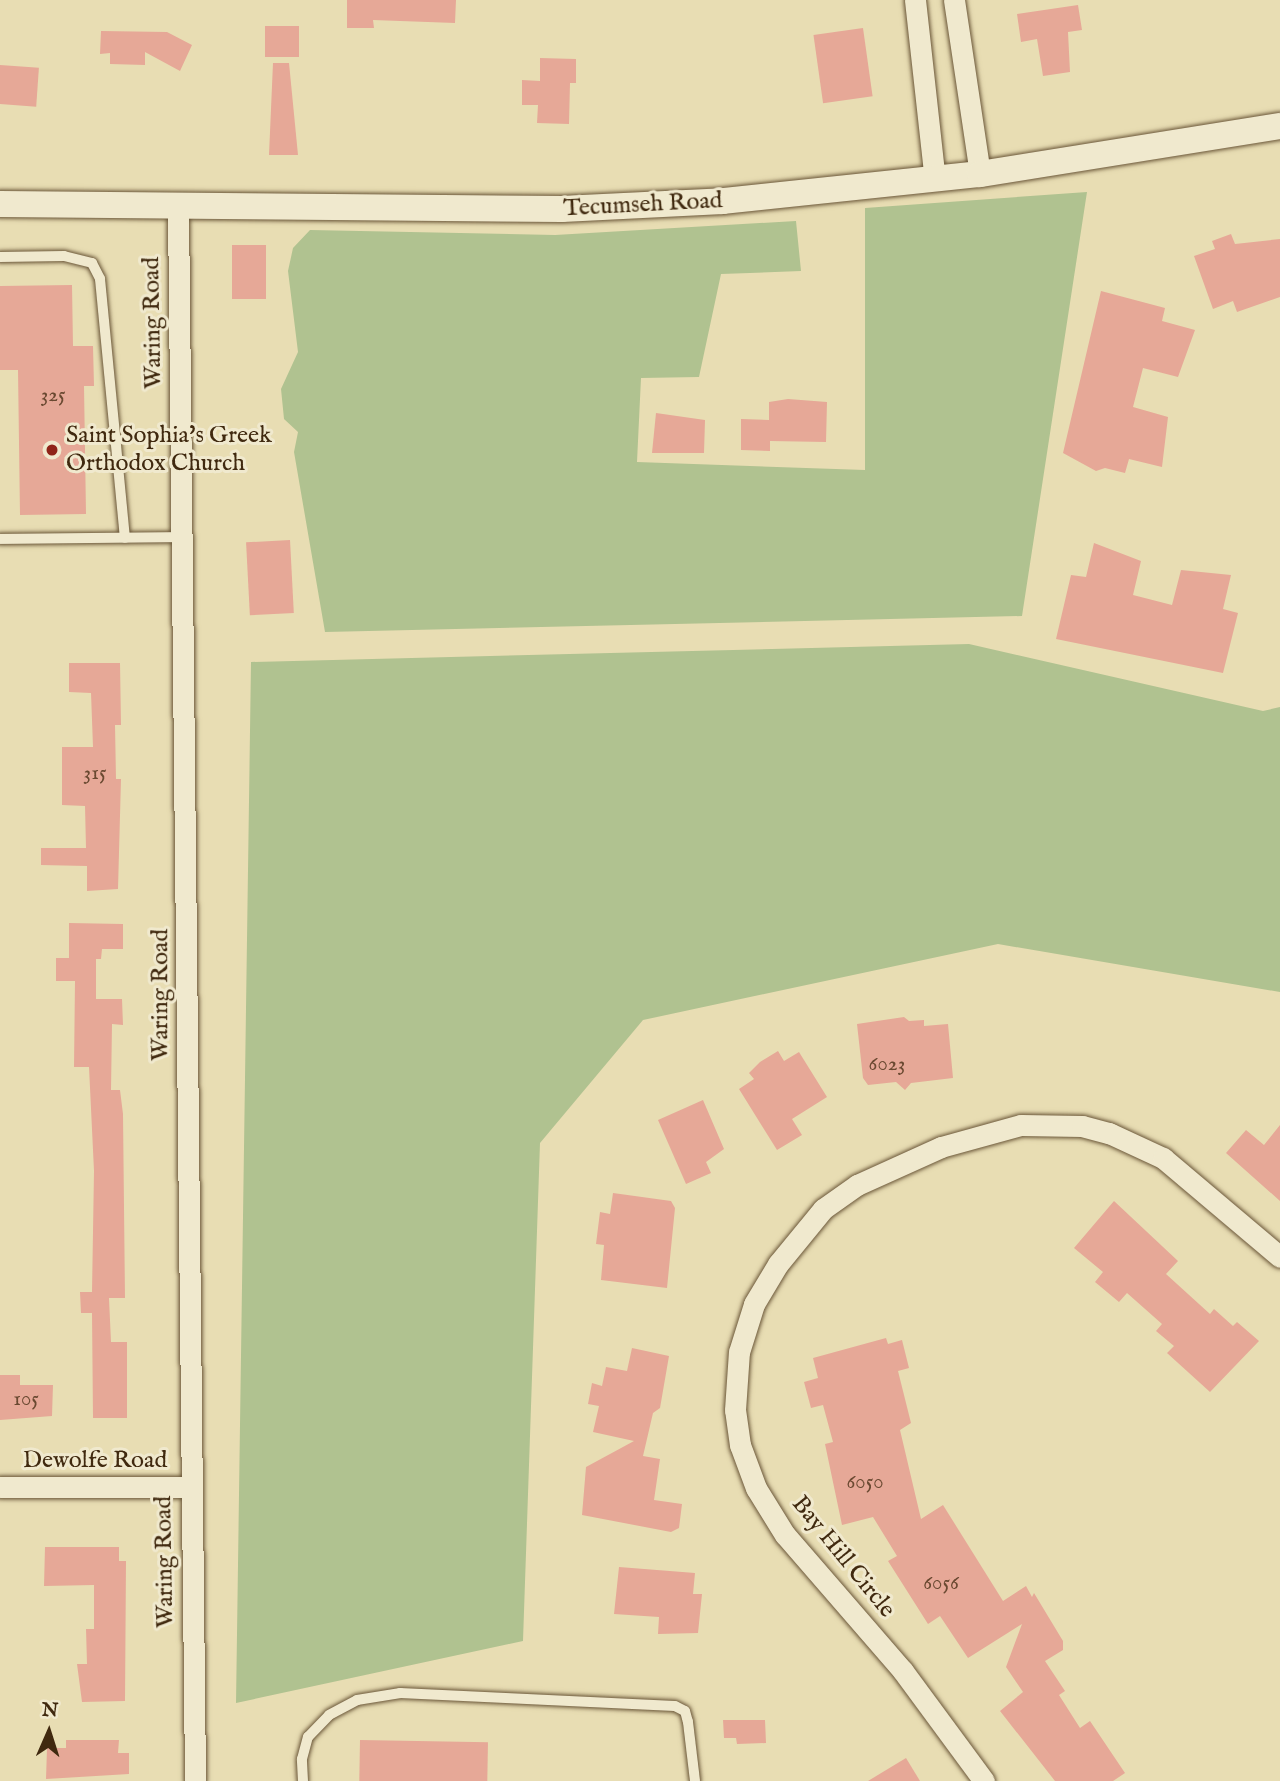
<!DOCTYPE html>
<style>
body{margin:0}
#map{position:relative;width:1280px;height:1781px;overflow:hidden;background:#e8ddb3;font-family:"IM FELL English",serif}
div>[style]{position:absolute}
.green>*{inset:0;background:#b0c290}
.building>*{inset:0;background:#e6a897;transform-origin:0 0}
.roads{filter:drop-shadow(0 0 2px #6a5638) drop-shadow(0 0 2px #6a5638)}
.service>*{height:10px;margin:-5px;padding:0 5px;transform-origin:5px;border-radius:5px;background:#f0e9ce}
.minor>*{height:21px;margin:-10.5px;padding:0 10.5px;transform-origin:10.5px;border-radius:10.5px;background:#f0e9ce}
.tertiary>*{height:26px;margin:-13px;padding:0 13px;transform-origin:13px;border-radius:13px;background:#f0e9ce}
.dots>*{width:19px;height:19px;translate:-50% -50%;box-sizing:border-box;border:4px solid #f0e9ce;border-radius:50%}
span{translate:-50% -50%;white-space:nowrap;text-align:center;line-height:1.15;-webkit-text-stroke:6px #f0e9ce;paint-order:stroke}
.number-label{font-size:21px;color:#6a4931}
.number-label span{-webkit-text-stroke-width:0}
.street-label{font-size:24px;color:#40290f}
.poi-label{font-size:24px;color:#40290f}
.left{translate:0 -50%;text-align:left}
.north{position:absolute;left:14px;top:1697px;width:70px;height:70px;-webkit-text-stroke:5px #f0e9ce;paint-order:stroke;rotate:3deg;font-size:19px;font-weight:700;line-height:28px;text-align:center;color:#40290f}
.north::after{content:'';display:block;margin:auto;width:24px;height:32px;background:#40290f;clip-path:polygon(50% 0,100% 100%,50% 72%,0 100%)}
</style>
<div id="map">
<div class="green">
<div style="clip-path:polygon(1087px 192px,1022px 616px,325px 632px,294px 452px,298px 432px,284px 419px,281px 389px,298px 352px,288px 271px,293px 248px,310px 230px,555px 235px,796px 221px,801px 271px,721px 274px,699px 377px,641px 378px,637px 462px,865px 470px,865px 208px)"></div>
<div style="clip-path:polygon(969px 644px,1263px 711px,1280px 707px,1280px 992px,998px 944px,643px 1020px,540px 1143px,523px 1641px,236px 1703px,251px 662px)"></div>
</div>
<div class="building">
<div style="clip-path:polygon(347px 0,456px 0,455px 23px,373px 20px,374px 28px,347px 28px)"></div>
<div style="clip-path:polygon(1078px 5px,1082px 30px,1068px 32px,1070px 72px,1043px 76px,1037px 39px,1021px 42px,1017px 14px)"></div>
<div style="left:265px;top:26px;width:34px;height:31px"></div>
<div style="left:863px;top:28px;width:69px;height:50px;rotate:82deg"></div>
<div style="clip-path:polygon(101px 31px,167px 32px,192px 45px,180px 71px,145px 52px,145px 65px,110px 64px,110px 53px,100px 54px)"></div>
<div style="clip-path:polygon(540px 58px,576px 59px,576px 83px,570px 83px,569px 124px,537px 123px,538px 105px,522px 105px,522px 80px,540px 81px)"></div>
<div style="clip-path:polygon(273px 63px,289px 63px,298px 155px,269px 155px)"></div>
<div style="left:0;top:65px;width:39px;height:39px;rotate:4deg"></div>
<div style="clip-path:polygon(1231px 234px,1235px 244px,1280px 239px,1280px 297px,1237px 312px,1233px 301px,1213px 309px,1194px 256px,1215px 249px,1212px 241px)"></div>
<div style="left:232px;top:245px;width:34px;height:54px"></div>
<div style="clip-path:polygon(72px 285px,73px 346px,93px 346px,94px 386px,84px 386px,86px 514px,20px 515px,18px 370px,0 370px,0 286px)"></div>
<div style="clip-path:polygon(1101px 291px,1165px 308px,1162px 321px,1195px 330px,1178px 377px,1143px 368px,1133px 407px,1168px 417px,1162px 467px,1129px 459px,1125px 473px,1105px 468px,1096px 471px,1063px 453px)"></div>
<div style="clip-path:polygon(788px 399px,827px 402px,826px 442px,770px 441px,770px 451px,741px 450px,741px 419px,769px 420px,769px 402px)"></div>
<div style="clip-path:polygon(656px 413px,705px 420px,704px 453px,652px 453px)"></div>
<div style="left:290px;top:540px;width:73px;height:44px;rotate:87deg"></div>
<div style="clip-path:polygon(1094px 543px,1141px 561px,1133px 595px,1172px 605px,1181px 570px,1231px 575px,1223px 609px,1238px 613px,1223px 673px,1056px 639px,1071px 575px,1086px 577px)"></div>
<div style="clip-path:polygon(69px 663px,120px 663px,121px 725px,115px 725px,116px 779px,121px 779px,118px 889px,87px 891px,87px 866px,41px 865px,41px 848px,86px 848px,85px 806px,62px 805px,62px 747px,93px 747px,91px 693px,69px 692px)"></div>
<div style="clip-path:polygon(69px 923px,123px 924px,123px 949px,102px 949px,101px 959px,96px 959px,96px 999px,122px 999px,123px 1025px,112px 1024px,111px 1090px,120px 1090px,123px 1114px,125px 1298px,109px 1298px,111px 1342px,127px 1342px,127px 1418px,93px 1418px,92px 1313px,81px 1313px,80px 1292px,92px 1292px,94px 1171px,89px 1067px,74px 1067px,75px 981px,56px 981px,56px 958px,69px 958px)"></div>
<div style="clip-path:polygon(904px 1017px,909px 1021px,924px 1020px,924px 1026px,948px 1024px,953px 1078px,911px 1083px,905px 1090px,896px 1082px,868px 1085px,863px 1078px,857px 1024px)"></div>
<div style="clip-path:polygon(778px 1051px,784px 1061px,799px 1052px,827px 1097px,792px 1119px,802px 1135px,777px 1150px,739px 1089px,754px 1079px,749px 1073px,760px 1062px)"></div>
<div style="clip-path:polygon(703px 1100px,724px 1149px,706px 1162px,711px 1173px,686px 1184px,658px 1120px)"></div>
<div style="clip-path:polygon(1280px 1125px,1280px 1201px,1226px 1153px,1246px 1130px,1264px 1145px)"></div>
<div style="clip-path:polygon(613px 1193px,671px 1201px,675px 1208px,667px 1288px,601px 1280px,604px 1245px,596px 1244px,600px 1212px,610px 1214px)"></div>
<div style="clip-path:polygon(1114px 1201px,1178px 1261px,1166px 1274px,1210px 1314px,1214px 1309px,1233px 1326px,1237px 1322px,1259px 1341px,1210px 1392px,1167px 1353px,1174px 1346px,1156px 1331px,1162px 1324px,1127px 1293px,1119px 1302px,1095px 1282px,1103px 1272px,1074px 1248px)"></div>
<div style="clip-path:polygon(886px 1338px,888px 1344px,902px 1340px,909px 1368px,898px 1371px,911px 1423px,900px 1430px,921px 1519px,943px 1505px,1003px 1601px,1026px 1586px,1032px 1597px,1034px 1593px,1063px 1641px,1063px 1650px,1045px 1661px,1065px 1691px,1059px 1695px,1080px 1728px,1090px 1721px,1125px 1773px,1113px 1781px,1055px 1781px,1000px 1711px,1023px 1692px,1006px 1667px,1022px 1624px,968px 1658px,940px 1616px,928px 1624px,888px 1561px,897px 1556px,873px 1517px,842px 1525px,825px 1444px,833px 1442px,823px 1405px,811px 1408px,804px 1382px,818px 1378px,813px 1358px)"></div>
<div style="clip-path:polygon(632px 1348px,669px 1356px,660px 1408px,653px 1413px,643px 1456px,660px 1459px,654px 1500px,682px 1504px,679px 1528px,671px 1532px,582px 1515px,586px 1467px,634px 1441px,593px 1432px,599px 1406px,588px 1404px,592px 1383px,602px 1386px,606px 1367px,627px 1371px)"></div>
<div style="clip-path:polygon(0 1375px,20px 1375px,20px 1385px,53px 1385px,52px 1416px,0 1420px)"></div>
<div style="clip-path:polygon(45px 1547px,119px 1547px,119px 1561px,126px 1561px,125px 1701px,82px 1702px,77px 1664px,87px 1664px,86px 1629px,94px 1629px,94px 1585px,44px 1586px)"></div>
<div style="clip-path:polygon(619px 1567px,695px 1573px,693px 1594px,702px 1594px,698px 1633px,658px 1634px,659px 1617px,614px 1614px)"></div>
<div style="clip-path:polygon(723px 1720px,765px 1720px,766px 1743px,737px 1744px,736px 1738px,724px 1738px)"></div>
<div style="clip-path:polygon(66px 1740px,119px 1740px,118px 1753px,129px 1753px,129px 1774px,46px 1779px,47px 1748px,66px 1748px)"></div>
<div style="left:360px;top:1740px;width:128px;height:41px;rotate:1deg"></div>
<div style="clip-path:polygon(906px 1758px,920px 1781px,868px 1781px)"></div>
</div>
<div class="roads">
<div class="service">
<div style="left:0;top:257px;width:64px;rotate:-0.9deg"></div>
<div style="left:64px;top:256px;width:29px;rotate:14deg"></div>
<div style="left:92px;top:263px;width:18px;rotate:63deg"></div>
<div style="left:100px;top:279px;width:260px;rotate:84.5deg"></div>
<div style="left:0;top:539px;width:183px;rotate:-0.6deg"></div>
<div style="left:303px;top:1781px;width:22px;rotate:-93deg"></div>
<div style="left:302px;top:1759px;width:23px;rotate:-75deg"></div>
<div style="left:308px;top:1737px;width:30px;rotate:-46deg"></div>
<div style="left:329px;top:1715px;width:32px;rotate:-28deg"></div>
<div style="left:357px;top:1700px;width:44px;rotate:-9.2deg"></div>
<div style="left:400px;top:1693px;width:275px;rotate:2.7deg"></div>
<div style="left:675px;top:1706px;width:11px;rotate:27deg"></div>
<div style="left:685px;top:1711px;width:11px;rotate:75deg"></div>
<div style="left:688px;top:1722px;width:59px;rotate:83.2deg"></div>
</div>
<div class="minor">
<div style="left:915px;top:0;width:181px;rotate:83.7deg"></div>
<div style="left:954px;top:0;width:176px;rotate:81.5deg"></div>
<div style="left:178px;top:208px;width:1573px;rotate:89.38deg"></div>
<div style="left:0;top:1487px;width:190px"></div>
<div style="left:984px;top:1781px;width:137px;rotate:-126.4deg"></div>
<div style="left:903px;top:1671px;width:180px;rotate:-130.9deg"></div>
<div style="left:785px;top:1535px;width:55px;rotate:-121.7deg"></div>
<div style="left:756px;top:1488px;width:46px;rotate:-110.4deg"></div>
<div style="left:740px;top:1445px;width:35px;rotate:-98deg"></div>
<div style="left:735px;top:1410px;width:58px;rotate:-86.1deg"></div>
<div style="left:739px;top:1352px;width:50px;rotate:-72.6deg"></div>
<div style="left:754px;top:1304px;width:47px;rotate:-59deg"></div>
<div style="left:778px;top:1264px;width:71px;rotate:-50.7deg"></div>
<div style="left:823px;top:1209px;width:42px;rotate:-35.2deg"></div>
<div style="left:857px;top:1185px;width:92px;rotate:-24.3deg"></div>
<div style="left:941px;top:1147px;width:83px;rotate:-15.4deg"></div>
<div style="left:1021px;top:1125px;width:61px;rotate:0.9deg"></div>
<div style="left:1082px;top:1126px;width:28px;rotate:15deg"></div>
<div style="left:1109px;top:1133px;width:60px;rotate:24.8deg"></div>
<div style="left:1163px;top:1158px;width:153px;rotate:40.2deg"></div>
</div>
<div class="tertiary">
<div style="left:0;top:204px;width:562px;rotate:0.51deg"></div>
<div style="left:562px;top:209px;width:161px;rotate:-2.8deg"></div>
<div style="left:723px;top:201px;width:258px;rotate:-6deg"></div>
<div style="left:980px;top:174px;width:304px;rotate:-9.1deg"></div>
</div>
</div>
<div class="dots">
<div style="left:52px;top:450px;background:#8f2418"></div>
</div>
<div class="number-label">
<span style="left:53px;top:396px">325</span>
<span style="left:95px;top:774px">315</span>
<span style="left:887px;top:1065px">6023</span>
<span style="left:26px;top:1400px">105</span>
<span style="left:865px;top:1483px">6050</span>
<span style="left:941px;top:1584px">6056</span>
</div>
<div class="street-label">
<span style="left:643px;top:205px;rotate:-3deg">Tecumseh Road</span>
<span style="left:153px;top:323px;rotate:-91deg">Waring Road</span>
<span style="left:161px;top:995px;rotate:-90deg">Waring Road</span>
<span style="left:95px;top:1461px">Dewolfe Road</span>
<span style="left:843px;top:1557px;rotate:51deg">Bay Hill Circle</span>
<span style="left:165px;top:1562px;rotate:-91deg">Waring Road</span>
</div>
<div class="poi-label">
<span class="left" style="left:66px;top:450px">Saint Sophia's Greek<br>Orthodox Church</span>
</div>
<div class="north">N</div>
</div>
